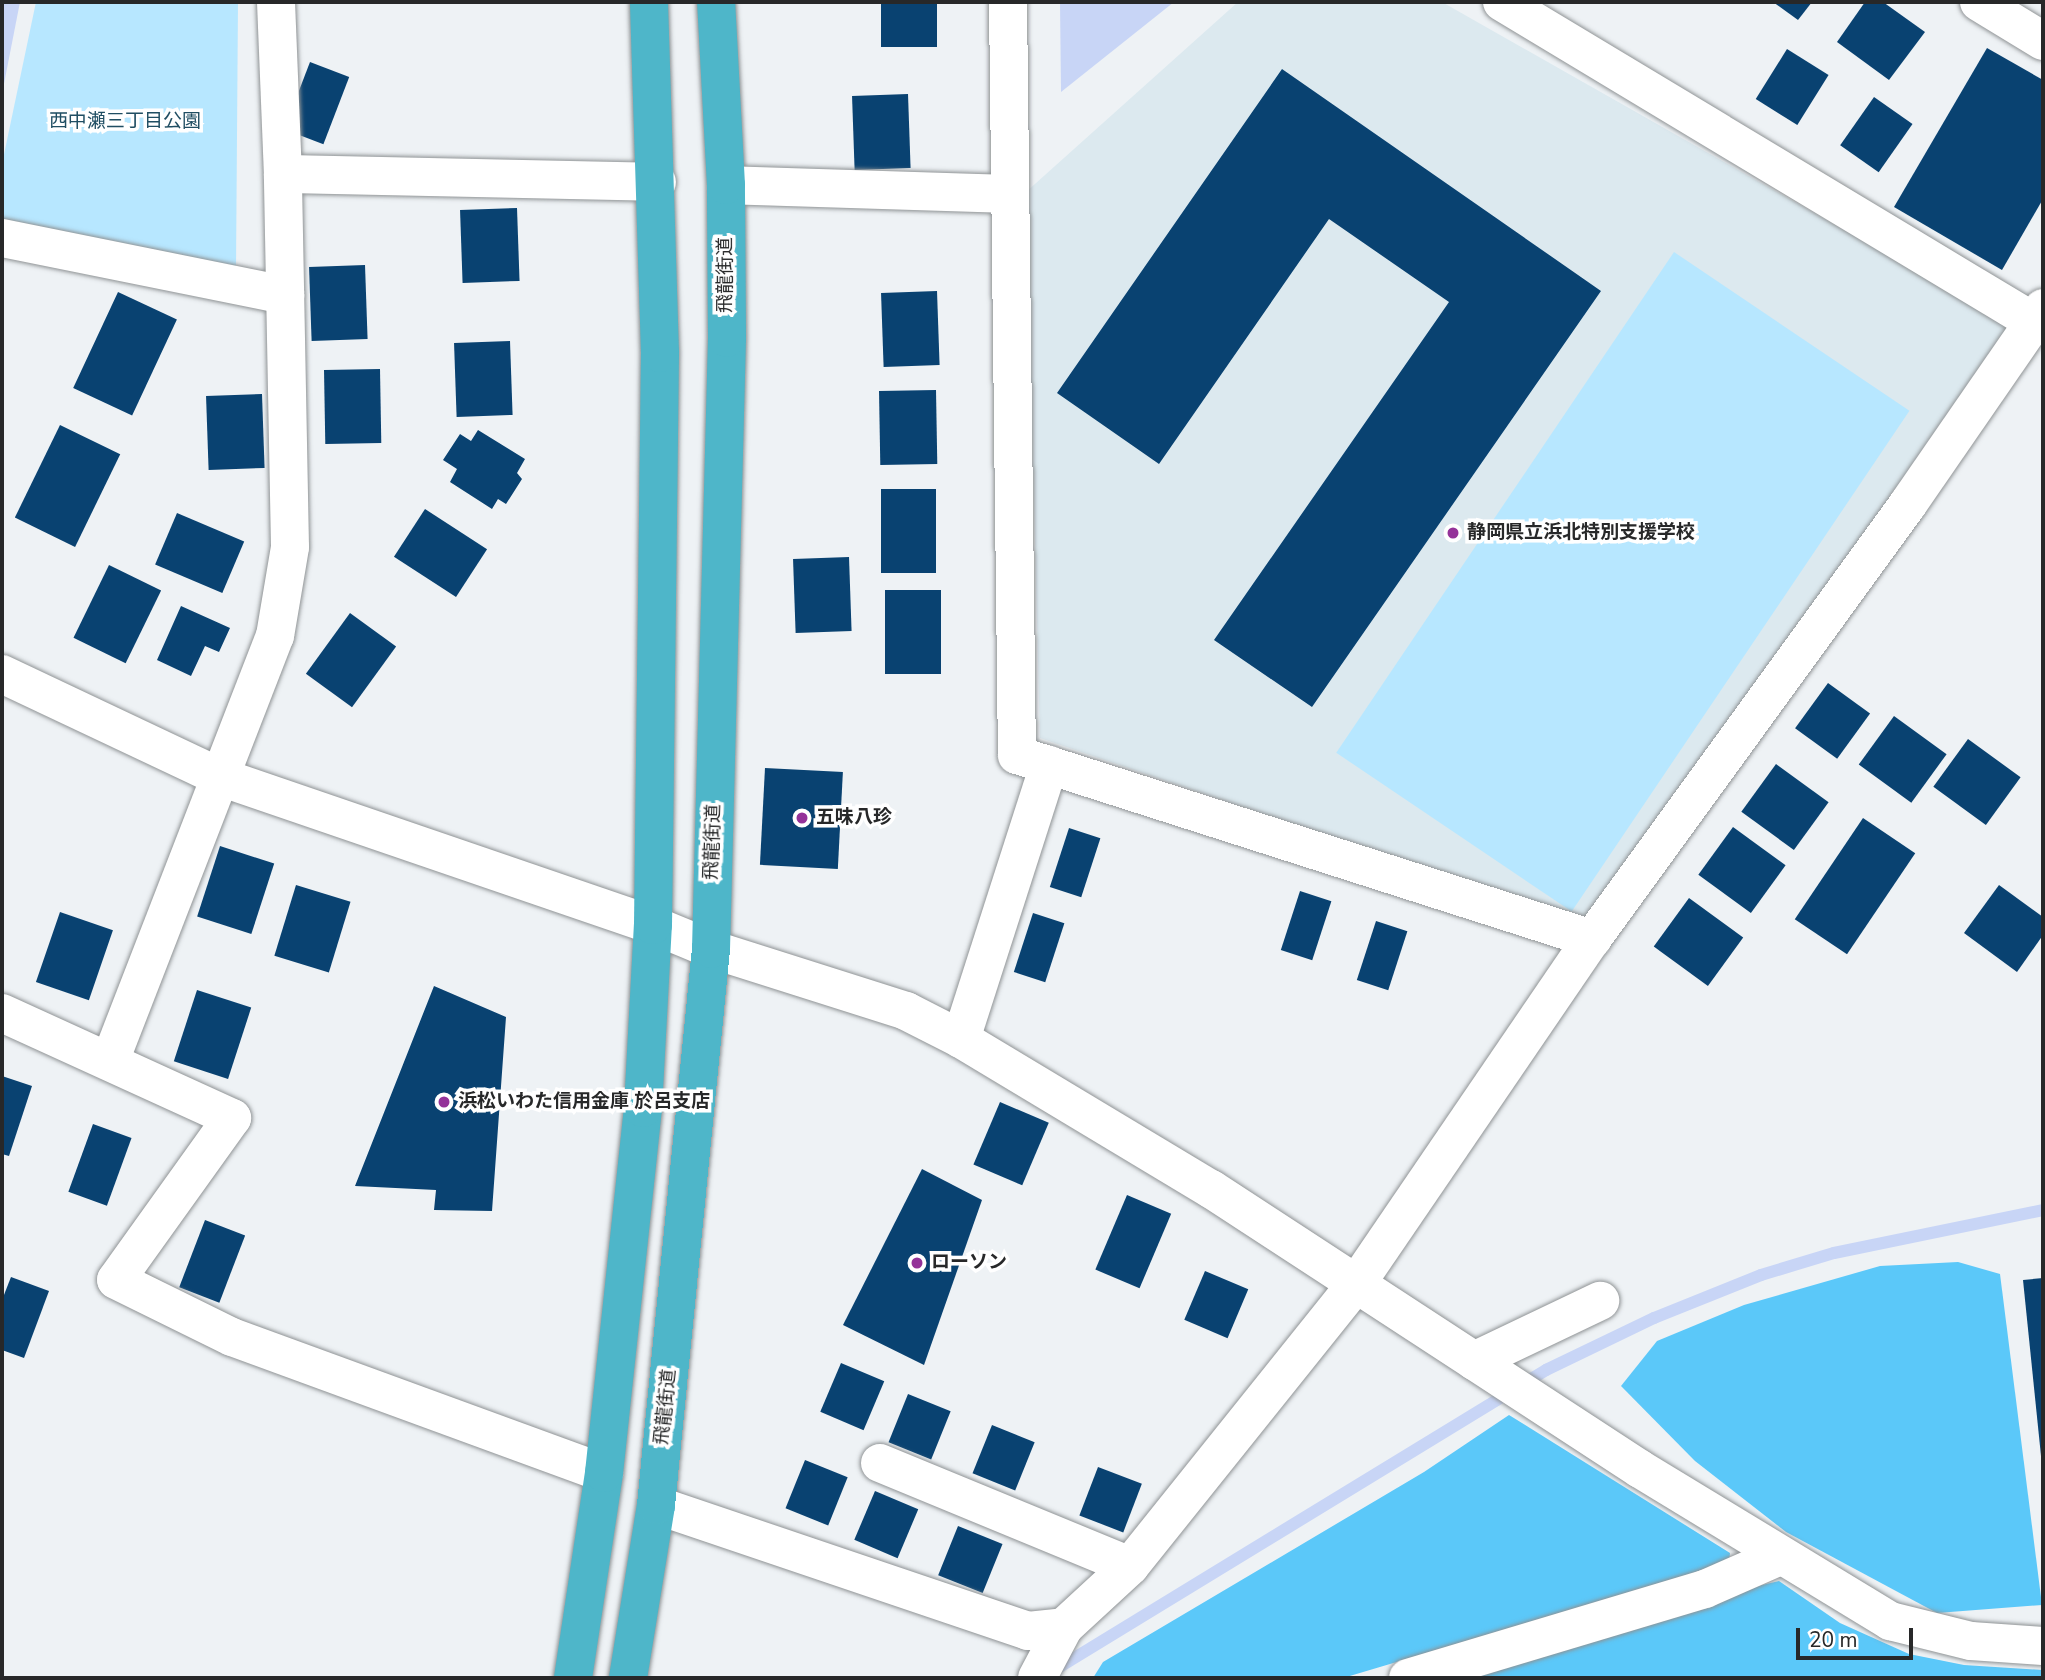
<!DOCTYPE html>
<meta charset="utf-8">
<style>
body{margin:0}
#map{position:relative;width:2045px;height:1680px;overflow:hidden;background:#eef2f5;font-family:"Nunito Sans","Noto Sans JP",sans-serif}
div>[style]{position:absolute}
.built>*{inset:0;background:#dce9ef}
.green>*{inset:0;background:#b7e7ff;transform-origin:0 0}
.forest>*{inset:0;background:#5bc8f9}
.water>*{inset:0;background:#c8d5f6}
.stream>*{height:12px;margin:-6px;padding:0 6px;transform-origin:6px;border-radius:6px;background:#c8d5f6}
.building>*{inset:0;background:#094271;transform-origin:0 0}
.roads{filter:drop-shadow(0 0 2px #8f9395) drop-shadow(0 0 2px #8f9395)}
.minor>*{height:38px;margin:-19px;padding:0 19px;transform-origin:19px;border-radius:19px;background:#fff}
.highway>*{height:38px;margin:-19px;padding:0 19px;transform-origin:19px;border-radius:19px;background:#4eb6c9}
.dots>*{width:19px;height:19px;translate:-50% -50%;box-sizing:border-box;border:4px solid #fff;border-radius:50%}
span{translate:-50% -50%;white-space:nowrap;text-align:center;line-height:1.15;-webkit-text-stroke:7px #fff;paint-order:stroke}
.park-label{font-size:19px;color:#204e63}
.street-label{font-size:19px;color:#272829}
.poi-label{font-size:19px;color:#272829;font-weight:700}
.left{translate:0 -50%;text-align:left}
.frame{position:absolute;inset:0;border:4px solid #272829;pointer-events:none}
.scale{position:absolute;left:1796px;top:1628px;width:117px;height:32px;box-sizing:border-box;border:4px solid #272829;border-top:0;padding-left:9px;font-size:21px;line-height:24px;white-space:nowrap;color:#272829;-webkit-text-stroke:5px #fff;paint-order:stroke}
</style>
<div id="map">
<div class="built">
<div style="clip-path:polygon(1238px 2px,1442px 2px,2015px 327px,1593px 926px,1040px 738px,1026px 192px)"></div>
</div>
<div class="green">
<div style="clip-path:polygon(36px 2px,238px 2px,236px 270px,2px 220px,2px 164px)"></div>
<div style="left:1674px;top:252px;width:284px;height:604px;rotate:34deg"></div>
</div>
<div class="forest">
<div style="clip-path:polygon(1958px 1262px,2000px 1274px,2042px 1605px,1937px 1613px,1786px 1532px,1695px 1461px,1621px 1386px,1657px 1341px,1744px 1305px,1880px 1266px)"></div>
<div style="clip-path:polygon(1509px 1415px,1730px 1553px,1729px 1563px,1343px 1678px,1093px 1678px,1103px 1662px,1424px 1472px)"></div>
<div style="clip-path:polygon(1779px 1581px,1840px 1623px,1909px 1654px,1964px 1665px,2043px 1670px,2043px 1678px,1439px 1678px,1686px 1603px)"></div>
</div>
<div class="water">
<div style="clip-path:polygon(2px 2px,20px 2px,2px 94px)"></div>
<div style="clip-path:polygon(1060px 2px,1174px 2px,1061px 92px)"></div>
</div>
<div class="stream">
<div style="left:1053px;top:1671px;width:578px;rotate:-31.41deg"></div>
<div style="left:1546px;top:1370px;width:120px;rotate:-25.7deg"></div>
<div style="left:1654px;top:1318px;width:115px;rotate:-21.9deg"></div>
<div style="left:1761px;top:1275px;width:76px;rotate:-16.8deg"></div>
<div style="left:1834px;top:1253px;width:213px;rotate:-11.6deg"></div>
</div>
<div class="building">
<div style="left:881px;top:2px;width:56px;height:45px"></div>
<div style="clip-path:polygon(1773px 2px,1812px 2px,1798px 20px)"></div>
<div style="clip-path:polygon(1865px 2px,1883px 2px,1925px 32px,1889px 80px,1837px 42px)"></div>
<div style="clip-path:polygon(1987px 48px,2043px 80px,2043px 199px,2002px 270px,1894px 207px)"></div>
<div style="left:1787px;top:49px;width:49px;height:59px;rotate:32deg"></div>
<div style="left:310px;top:62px;width:42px;height:72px;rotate:21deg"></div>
<div style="clip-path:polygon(1282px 69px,1601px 291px,1312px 707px,1214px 640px,1449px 302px,1329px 219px,1159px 464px,1057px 393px)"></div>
<div style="left:908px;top:94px;width:74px;height:56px;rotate:88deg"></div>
<div style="left:1874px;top:97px;width:47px;height:59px;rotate:35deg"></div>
<div style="left:517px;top:208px;width:73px;height:57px;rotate:88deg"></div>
<div style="left:365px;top:265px;width:74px;height:56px;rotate:88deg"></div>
<div style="left:937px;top:291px;width:74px;height:56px;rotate:88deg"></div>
<div style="left:118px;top:292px;width:65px;height:106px;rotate:25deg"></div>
<div style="left:510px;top:341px;width:74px;height:56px;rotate:88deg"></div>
<div style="left:380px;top:369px;width:74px;height:56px;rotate:89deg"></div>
<div style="left:936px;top:390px;width:74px;height:57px;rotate:89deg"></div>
<div style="left:262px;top:394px;width:74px;height:56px;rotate:88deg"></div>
<div style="left:60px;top:425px;width:67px;height:103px;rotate:26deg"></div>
<div style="clip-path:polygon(478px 430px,525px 459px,517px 473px,522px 479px,506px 504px,498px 499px,492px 509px,450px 482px,457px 469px,443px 460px,460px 434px,471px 441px)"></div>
<div style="left:881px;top:489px;width:55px;height:84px"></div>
<div style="left:425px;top:509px;width:74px;height:57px;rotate:33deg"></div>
<div style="left:177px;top:513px;width:73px;height:56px;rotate:23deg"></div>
<div style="left:849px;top:557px;width:74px;height:56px;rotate:88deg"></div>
<div style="left:109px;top:565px;width:58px;height:81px;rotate:26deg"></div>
<div style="left:885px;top:590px;width:56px;height:84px"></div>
<div style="clip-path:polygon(181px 606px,230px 628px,219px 652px,205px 646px,191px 676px,157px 660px)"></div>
<div style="left:350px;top:613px;width:57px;height:75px;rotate:36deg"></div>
<div style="left:1828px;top:683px;width:52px;height:56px;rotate:36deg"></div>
<div style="left:1894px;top:716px;width:65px;height:60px;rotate:36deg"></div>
<div style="left:1968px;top:739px;width:65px;height:59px;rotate:36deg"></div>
<div style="left:1776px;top:764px;width:65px;height:59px;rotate:36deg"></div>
<div style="left:765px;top:768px;width:78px;height:97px;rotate:3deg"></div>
<div style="left:1863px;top:818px;width:63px;height:122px;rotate:34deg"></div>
<div style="left:1733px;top:827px;width:65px;height:59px;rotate:36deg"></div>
<div style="left:1069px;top:828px;width:33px;height:62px;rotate:18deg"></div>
<div style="left:220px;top:846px;width:57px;height:74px;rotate:18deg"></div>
<div style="left:296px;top:885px;width:57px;height:74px;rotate:17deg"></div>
<div style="clip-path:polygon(1999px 885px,2043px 917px,2043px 935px,2017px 972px,1964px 933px)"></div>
<div style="left:1300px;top:891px;width:33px;height:62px;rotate:18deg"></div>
<div style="left:1689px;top:898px;width:67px;height:60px;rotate:36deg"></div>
<div style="left:60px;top:912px;width:56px;height:74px;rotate:19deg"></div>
<div style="left:1033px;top:913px;width:33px;height:62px;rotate:18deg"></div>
<div style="left:1376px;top:921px;width:33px;height:62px;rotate:18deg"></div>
<div style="clip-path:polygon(434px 986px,506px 1017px,492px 1211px,434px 1210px,436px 1190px,355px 1186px)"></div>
<div style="left:197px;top:990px;width:57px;height:75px;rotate:18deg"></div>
<div style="clip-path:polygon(2px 1076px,32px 1086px,9px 1156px,2px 1154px)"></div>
<div style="left:1000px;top:1102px;width:53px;height:68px;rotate:23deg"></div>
<div style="left:93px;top:1124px;width:41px;height:72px;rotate:20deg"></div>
<div style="clip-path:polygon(922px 1169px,982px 1200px,924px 1365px,843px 1325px)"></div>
<div style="left:1127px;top:1195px;width:48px;height:81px;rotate:23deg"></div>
<div style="left:205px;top:1220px;width:43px;height:72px;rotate:21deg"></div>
<div style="left:1205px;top:1271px;width:47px;height:53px;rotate:23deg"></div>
<div style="clip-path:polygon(11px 1277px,49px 1291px,24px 1358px,2px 1350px,2px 1300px)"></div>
<div style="clip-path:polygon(2043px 1278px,2043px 1456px,2041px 1456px,2023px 1280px)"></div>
<div style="left:841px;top:1363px;width:47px;height:53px;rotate:23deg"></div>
<div style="left:908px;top:1394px;width:46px;height:52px;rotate:22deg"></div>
<div style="left:992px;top:1425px;width:46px;height:52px;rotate:22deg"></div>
<div style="left:805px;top:1460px;width:46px;height:52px;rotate:22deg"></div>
<div style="left:1098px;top:1467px;width:47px;height:52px;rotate:21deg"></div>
<div style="left:875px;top:1491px;width:47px;height:53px;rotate:23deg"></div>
<div style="left:958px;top:1526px;width:48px;height:53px;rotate:22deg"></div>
</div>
<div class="roads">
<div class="minor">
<div style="left:276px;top:2px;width:172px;rotate:87.7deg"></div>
<div style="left:283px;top:174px;width:374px;rotate:1.2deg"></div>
<div style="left:1008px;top:2px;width:753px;rotate:89.32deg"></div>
<div style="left:1017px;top:755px;width:604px;rotate:17.74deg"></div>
<div style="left:1502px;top:2px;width:621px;rotate:31.03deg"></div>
<div style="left:1979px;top:2px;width:75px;rotate:31.4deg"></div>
<div style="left:726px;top:185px;width:281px;rotate:1.8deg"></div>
<div style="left:2px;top:238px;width:289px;rotate:11.4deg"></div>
<div style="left:2px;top:674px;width:241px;rotate:25.3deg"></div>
<div style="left:220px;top:777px;width:458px;rotate:18.9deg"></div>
<div style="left:653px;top:925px;width:63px;rotate:22.5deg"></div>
<div style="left:711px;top:949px;width:205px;rotate:17.6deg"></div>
<div style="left:906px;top:1011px;width:62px;rotate:27deg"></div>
<div style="left:961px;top:1039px;width:292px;rotate:31deg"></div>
<div style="left:1211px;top:1189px;width:512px;rotate:33.13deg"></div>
<div style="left:1640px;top:1469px;width:293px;rotate:31.3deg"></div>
<div style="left:1890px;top:1621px;width:83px;rotate:13.9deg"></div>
<div style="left:1971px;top:1641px;width:72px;rotate:4deg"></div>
<div style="left:2px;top:1013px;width:253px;rotate:24.5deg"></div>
<div style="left:232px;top:1118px;width:199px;rotate:125.6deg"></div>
<div style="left:116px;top:1280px;width:129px;rotate:26.2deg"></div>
<div style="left:232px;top:1337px;width:396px;rotate:20.1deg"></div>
<div style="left:961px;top:1039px;width:288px;rotate:-72.2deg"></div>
<div style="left:110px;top:1061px;width:456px;rotate:-68.8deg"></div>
<div style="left:275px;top:636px;width:90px;rotate:-80.4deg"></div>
<div style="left:290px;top:547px;width:373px;rotate:-91.1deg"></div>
<div style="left:1474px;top:1361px;width:140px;rotate:-25.5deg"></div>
<div style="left:880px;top:1463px;width:270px;rotate:22.4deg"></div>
<div style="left:656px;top:1505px;width:393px;rotate:18.7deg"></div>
<div style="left:1028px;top:1631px;width:36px;rotate:-6deg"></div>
<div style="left:1037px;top:1678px;width:58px;rotate:-62.1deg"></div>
<div style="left:1064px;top:1627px;width:90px;rotate:-42.7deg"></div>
<div style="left:1130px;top:1566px;width:363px;rotate:-51.3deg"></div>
<div style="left:1357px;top:1283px;width:417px;rotate:-55.7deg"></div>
<div style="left:1592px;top:939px;width:538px;rotate:-54deg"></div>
<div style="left:1908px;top:504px;width:238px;rotate:-55.4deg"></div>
<div style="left:1408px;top:1678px;width:310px;rotate:-16.7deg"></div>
<div style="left:1705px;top:1589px;width:82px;rotate:-23.7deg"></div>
</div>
<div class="highway">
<div style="left:573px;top:1678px;width:207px;rotate:-81.4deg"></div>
<div style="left:604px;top:1473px;width:367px;rotate:-83.9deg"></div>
<div style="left:643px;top:1108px;width:183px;rotate:-86.9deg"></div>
<div style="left:653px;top:925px;width:572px;rotate:-89.3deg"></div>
<div style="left:660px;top:353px;width:351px;rotate:-91.8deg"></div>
<div style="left:628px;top:1678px;width:175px;rotate:-80.8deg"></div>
<div style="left:656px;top:1505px;width:559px;rotate:-84.35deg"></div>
<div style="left:711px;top:949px;width:611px;rotate:-88.5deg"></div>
<div style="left:727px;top:338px;width:153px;rotate:-90.4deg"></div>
<div style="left:726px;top:185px;width:183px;rotate:-93.1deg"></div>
</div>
</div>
<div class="dots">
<div style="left:1453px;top:533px;background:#943299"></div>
<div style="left:802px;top:818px;background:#943299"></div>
<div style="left:444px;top:1102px;background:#943299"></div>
<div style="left:917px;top:1263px;background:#943299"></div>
</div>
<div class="park-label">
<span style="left:125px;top:122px">西中瀬三丁目公園</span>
</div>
<div class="street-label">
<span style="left:726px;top:275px;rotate:-90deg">飛龍街道</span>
<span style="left:713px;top:842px;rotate:-88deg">飛龍街道</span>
<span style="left:666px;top:1407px;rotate:-84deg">飛龍街道</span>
</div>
<div class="poi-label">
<span class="left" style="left:1467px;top:533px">静岡県立浜北特別支援学校</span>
<span class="left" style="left:816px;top:818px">五味八珍</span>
<span class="left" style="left:458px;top:1102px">浜松いわた信用金庫 於呂支店</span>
<span class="left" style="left:931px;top:1263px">ローソン</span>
</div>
<div class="frame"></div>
<div class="scale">20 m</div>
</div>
